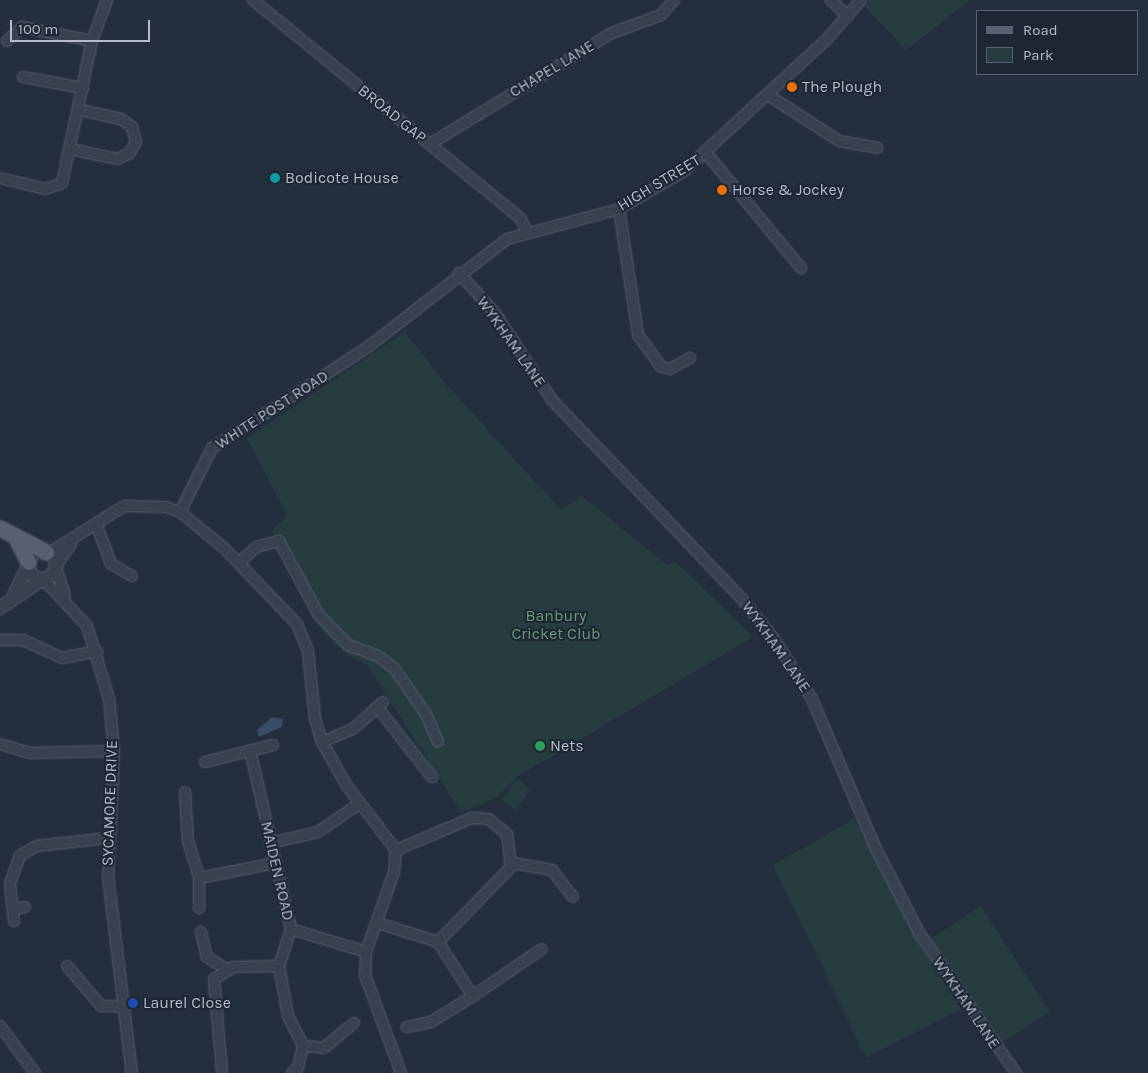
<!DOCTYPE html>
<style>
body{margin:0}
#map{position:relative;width:1148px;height:1073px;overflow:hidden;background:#242f3e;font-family:Karla,sans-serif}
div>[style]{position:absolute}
.green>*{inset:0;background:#263c3f;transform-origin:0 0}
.water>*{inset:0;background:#394c67}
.roads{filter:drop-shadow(0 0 1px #565f6c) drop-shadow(0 0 1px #565f6c)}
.minor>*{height:10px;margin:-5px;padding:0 5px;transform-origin:5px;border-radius:5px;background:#38414e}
.tertiary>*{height:12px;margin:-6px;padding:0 6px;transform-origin:6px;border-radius:6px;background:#38414e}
.tertiary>.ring{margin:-6px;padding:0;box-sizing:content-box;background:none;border:12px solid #38414e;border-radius:50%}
.primary>*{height:15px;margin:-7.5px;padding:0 7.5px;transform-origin:7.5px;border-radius:7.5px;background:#56606e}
.dots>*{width:14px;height:14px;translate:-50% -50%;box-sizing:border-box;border:2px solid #1d2633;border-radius:50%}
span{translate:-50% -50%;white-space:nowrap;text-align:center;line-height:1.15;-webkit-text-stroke:4px #1d2633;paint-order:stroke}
.street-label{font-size:16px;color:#b4bcc9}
.poi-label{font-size:16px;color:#b4bcc9}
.left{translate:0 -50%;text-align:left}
.park-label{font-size:16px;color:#6b9a76}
.legend{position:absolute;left:976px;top:10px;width:162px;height:65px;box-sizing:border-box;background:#1d2633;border:1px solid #59626f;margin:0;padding:6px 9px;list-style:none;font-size:15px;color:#b4bcc9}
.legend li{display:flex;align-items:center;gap:10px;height:25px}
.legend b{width:25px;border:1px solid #59626f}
.scale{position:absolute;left:10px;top:20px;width:140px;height:22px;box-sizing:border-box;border:2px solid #b4bcc9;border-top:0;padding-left:6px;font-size:15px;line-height:18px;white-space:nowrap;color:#b4bcc9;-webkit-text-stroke:4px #1d2633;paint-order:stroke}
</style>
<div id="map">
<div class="green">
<div style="clip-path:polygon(871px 0,970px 0,906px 50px,864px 6px)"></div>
<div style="clip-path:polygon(405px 332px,445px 383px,561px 510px,582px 496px,667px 565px,676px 562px,753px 637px,517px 777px,497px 797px,461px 813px,367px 664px,347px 655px,323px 632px,272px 531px,287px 515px,247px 438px)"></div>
<div style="left:517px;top:779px;width:17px;height:26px;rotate:36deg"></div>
<div style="clip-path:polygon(854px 819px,912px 932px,961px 1009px,866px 1058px,773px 865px)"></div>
<div style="left:981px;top:906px;width:126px;height:60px;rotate:57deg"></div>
</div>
<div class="water">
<div style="clip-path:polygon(272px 717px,283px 719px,282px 727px,259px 737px,257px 730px)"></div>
</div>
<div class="roads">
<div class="minor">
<div style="left:253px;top:0;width:345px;rotate:39.2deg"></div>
<div style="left:520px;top:218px;width:15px;rotate:62deg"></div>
<div style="left:831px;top:0;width:23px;rotate:45deg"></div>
<div style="left:7px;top:41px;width:21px;rotate:-43deg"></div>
<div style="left:22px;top:27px;width:71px;rotate:11.3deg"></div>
<div style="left:23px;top:77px;width:61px;rotate:10.4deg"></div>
<div style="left:768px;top:95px;width:85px;rotate:32.9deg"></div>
<div style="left:839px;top:141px;width:39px;rotate:10deg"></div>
<div style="left:430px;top:144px;width:213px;rotate:-31.4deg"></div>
<div style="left:612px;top:33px;width:52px;rotate:-20.2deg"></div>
<div style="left:661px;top:15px;width:20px;rotate:-49deg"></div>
<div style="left:70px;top:149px;width:48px;rotate:12deg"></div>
<div style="left:117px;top:159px;width:13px;rotate:-23deg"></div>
<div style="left:129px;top:154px;width:14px;rotate:-60deg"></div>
<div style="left:136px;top:142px;width:16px;rotate:-105deg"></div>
<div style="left:132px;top:127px;width:14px;rotate:-144deg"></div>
<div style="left:121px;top:119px;width:42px;rotate:-167.6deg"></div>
<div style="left:707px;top:154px;width:148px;rotate:50.5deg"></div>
<div style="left:0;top:178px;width:46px;rotate:13.7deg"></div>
<div style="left:45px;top:189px;width:18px;rotate:-19deg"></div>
<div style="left:62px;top:183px;width:145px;rotate:-78.1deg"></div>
<div style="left:92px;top:41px;width:44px;rotate:-69.9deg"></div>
<div style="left:619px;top:209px;width:127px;rotate:81.4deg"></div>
<div style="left:638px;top:335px;width:39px;rotate:54deg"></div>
<div style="left:661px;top:367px;width:9px;rotate:13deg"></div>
<div style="left:670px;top:369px;width:23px;rotate:-29deg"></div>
<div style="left:459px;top:273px;width:54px;rotate:48deg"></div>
<div style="left:495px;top:313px;width:104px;rotate:56.8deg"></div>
<div style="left:552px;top:400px;width:275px;rotate:46.3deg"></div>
<div style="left:742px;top:599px;width:51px;rotate:51.3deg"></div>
<div style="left:774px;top:639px;width:71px;rotate:57.7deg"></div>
<div style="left:812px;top:699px;width:161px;rotate:66.9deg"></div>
<div style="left:875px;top:847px;width:98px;rotate:62.7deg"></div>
<div style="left:920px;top:934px;width:169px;rotate:55.4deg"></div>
<div style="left:180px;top:512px;width:72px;rotate:-63.4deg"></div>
<div style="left:212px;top:448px;width:186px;rotate:-32.9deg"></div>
<div style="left:368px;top:347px;width:176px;rotate:-37.8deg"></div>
<div style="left:507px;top:239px;width:116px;rotate:-15deg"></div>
<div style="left:619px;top:209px;width:75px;rotate:-30.3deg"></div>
<div style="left:684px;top:171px;width:195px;rotate:-42.7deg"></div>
<div style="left:827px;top:39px;width:52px;rotate:-48.9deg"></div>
<div style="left:96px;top:523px;width:44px;rotate:69.9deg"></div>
<div style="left:111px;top:564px;width:24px;rotate:30deg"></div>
<div style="left:49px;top:553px;width:89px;rotate:-32.1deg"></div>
<div style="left:124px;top:506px;width:42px;rotate:1.4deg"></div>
<div style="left:166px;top:507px;width:15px;rotate:20deg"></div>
<div style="left:180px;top:512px;width:57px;rotate:39.3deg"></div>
<div style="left:224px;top:548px;width:105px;rotate:46.2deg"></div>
<div style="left:297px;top:624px;width:29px;rotate:68deg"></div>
<div style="left:308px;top:651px;width:68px;rotate:84.1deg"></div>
<div style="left:315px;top:719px;width:24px;rotate:73deg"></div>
<div style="left:322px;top:742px;width:51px;rotate:60.4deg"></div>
<div style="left:347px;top:786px;width:81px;rotate:52.6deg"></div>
<div style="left:396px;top:850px;width:22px;rotate:95deg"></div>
<div style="left:394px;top:872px;width:85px;rotate:109.3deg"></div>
<div style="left:366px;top:952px;width:23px;rotate:92deg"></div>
<div style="left:365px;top:975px;width:104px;rotate:69.8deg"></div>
<div style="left:239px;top:563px;width:23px;rotate:-43deg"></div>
<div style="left:256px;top:547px;width:24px;rotate:-15deg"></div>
<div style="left:279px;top:541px;width:83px;rotate:61.9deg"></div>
<div style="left:318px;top:614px;width:43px;rotate:45.9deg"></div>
<div style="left:348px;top:645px;width:32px;rotate:20deg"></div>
<div style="left:378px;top:656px;width:20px;rotate:37deg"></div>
<div style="left:394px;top:668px;width:56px;rotate:55.2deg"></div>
<div style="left:426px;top:714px;width:30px;rotate:67deg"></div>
<div style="left:56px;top:566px;width:27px;rotate:-56deg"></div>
<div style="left:56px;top:568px;width:29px;rotate:72deg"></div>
<div style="left:44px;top:580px;width:63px;rotate:46.9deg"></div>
<div style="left:87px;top:626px;width:76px;rotate:73.2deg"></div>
<div style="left:109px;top:699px;width:52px;rotate:84.5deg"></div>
<div style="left:114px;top:751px;width:125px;rotate:92.7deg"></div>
<div style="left:108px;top:876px;width:198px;rotate:83.1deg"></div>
<div style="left:0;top:640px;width:23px"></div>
<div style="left:23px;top:640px;width:43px;rotate:24.8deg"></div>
<div style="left:62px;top:658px;width:36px;rotate:-11deg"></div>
<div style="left:378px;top:708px;width:88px;rotate:52deg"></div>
<div style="left:322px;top:742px;width:34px;rotate:-23deg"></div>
<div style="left:353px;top:729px;width:40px;rotate:-42deg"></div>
<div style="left:0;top:744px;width:31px;rotate:17deg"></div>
<div style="left:30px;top:753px;width:84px;rotate:-1.4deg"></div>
<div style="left:250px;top:750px;width:184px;rotate:77.1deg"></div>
<div style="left:291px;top:929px;width:39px;rotate:108deg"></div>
<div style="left:279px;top:966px;width:51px;rotate:79.8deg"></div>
<div style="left:288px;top:1016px;width:34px;rotate:63deg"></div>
<div style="left:303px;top:1046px;width:22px;rotate:103deg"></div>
<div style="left:298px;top:1067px;width:8px;rotate:135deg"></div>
<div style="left:205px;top:762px;width:70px;rotate:-14deg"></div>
<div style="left:185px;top:792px;width:49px;rotate:86.5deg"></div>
<div style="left:188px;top:841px;width:39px;rotate:73deg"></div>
<div style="left:199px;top:878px;width:30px;rotate:90deg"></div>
<div style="left:270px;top:843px;width:49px;rotate:-12.9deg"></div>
<div style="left:318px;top:832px;width:51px;rotate:-34.6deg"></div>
<div style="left:396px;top:850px;width:82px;rotate:-22.8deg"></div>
<div style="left:472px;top:818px;width:17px;rotate:3deg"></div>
<div style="left:489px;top:819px;width:23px;rotate:40deg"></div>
<div style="left:507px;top:834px;width:33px;rotate:83deg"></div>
<div style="left:511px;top:867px;width:105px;rotate:134.2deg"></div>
<div style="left:512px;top:863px;width:41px;rotate:9.9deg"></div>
<div style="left:552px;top:870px;width:34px;rotate:52deg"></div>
<div style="left:199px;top:878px;width:77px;rotate:-11.2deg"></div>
<div style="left:13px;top:909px;width:12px;rotate:-9deg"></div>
<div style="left:14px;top:921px;width:38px;rotate:-96deg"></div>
<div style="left:10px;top:883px;width:29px;rotate:-70deg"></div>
<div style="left:20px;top:856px;width:19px;rotate:-32deg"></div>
<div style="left:36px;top:846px;width:72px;rotate:-6.3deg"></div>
<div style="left:378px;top:923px;width:63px;rotate:17.6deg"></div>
<div style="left:438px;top:942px;width:64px;rotate:57.1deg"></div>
<div style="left:473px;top:996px;width:49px;rotate:148.2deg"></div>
<div style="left:431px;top:1022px;width:25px;rotate:168deg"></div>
<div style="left:291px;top:929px;width:78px;rotate:17deg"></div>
<div style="left:201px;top:932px;width:26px;rotate:77deg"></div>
<div style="left:207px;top:957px;width:22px;rotate:32deg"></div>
<div style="left:67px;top:966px;width:52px;rotate:49.6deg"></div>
<div style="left:101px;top:1006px;width:24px;rotate:2deg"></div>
<div style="left:473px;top:996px;width:83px;rotate:-34.3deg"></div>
<div style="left:0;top:1026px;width:59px;rotate:53.3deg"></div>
<div style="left:303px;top:1046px;width:21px;rotate:5deg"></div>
<div style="left:324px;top:1048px;width:39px;rotate:-40deg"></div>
<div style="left:222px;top:1071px;width:92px;rotate:-95deg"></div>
<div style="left:214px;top:979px;width:22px;rotate:-32deg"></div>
<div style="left:233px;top:967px;width:46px;rotate:-1.2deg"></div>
</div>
<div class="tertiary">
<div class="ring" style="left:28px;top:551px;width:16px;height:16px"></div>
<div style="left:12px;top:599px;width:37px;rotate:-64deg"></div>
<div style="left:0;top:608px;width:50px;rotate:-34.3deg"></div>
</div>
<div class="primary">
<div style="left:0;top:528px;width:52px;rotate:27.6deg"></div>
<div style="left:15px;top:536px;width:29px;rotate:63deg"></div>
</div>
</div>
<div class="dots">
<div style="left:792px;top:87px;background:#e8710a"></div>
<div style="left:275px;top:178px;background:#0f9aa8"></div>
<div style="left:722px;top:190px;background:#e8710a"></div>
<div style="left:540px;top:746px;background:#2e9e5b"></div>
<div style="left:133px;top:1003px;background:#1a4fb4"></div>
</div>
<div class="street-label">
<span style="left:552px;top:69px;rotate:-31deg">CHAPEL LANE</span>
<span style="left:392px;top:114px;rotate:39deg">BROAD GAP</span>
<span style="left:659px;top:183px;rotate:-31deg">HIGH STREET</span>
<span style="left:511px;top:342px;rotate:55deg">WYKHAM LANE</span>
<span style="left:272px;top:410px;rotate:-33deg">WHITE POST ROAD</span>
<span style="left:776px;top:647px;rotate:55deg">WYKHAM LANE</span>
<span style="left:110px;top:803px;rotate:-88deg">SYCAMORE DRIVE</span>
<span style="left:277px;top:871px;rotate:77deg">MAIDEN ROAD</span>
<span style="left:966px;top:1003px;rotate:56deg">WYKHAM LANE</span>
</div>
<div class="poi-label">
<span class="left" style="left:802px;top:87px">The Plough</span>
<span class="left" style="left:285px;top:178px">Bodicote House</span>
<span class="left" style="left:732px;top:190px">Horse &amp; Jockey</span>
<span class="left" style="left:550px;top:746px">Nets</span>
<span class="left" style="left:143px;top:1003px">Laurel Close</span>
</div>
<div class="park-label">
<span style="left:556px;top:625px">Banbury<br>Cricket Club</span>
</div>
<ul class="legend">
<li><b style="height:6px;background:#56606e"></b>Road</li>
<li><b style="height:14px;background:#263c3f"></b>Park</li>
</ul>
<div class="scale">100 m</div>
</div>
